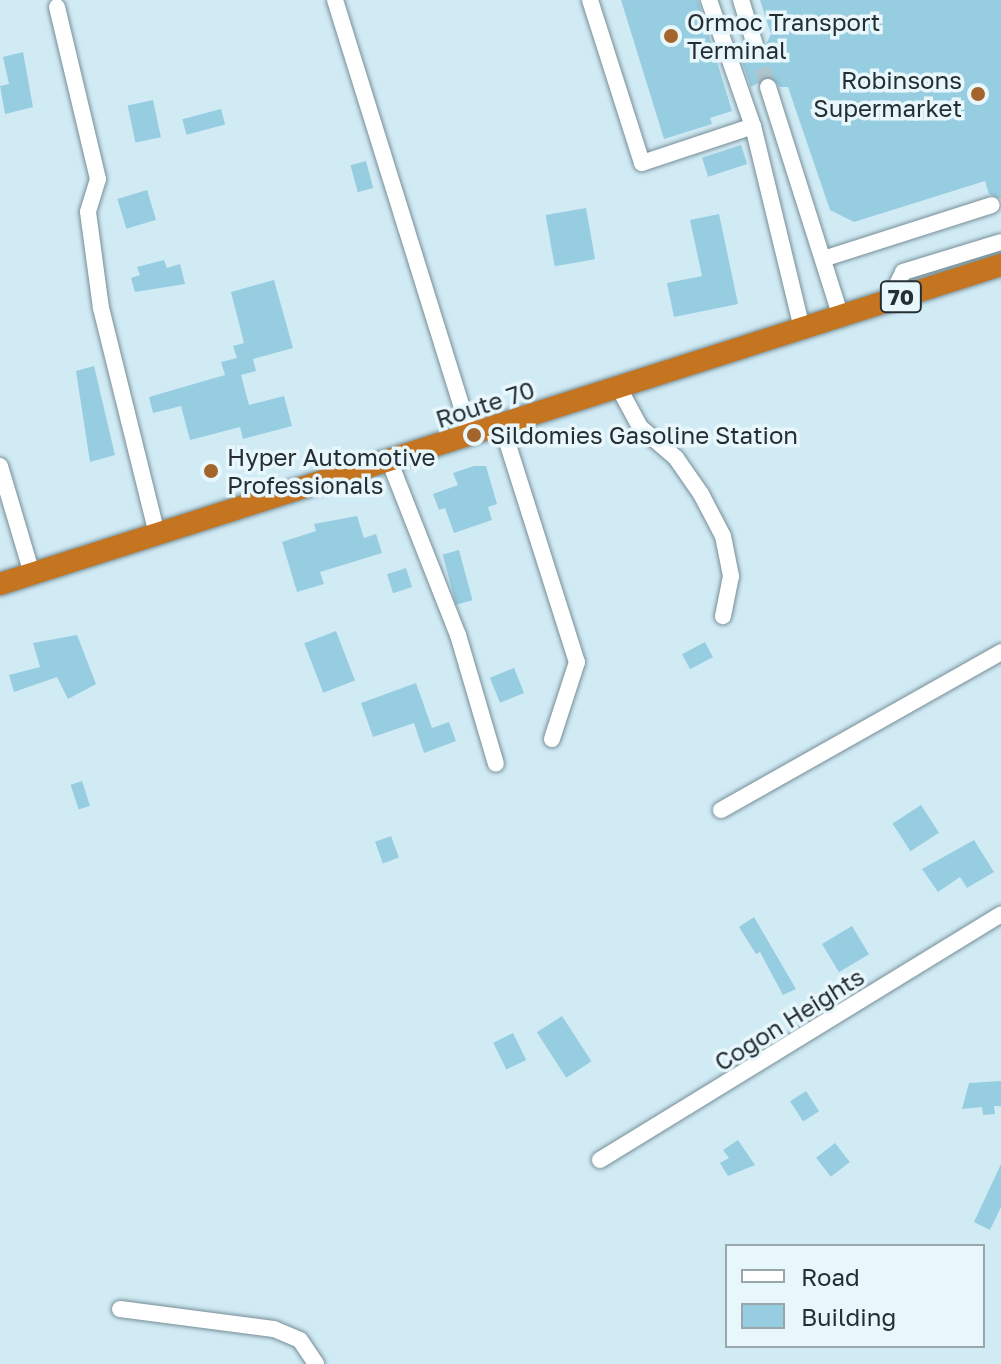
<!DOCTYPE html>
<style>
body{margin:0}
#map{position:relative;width:1001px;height:1364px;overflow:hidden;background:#d1ebf5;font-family:"Golos Text",sans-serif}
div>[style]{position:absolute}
.building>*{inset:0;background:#97cde0;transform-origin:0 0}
.minor-tunnel>*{height:16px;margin-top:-8px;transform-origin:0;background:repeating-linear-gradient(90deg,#afc5ce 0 16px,transparent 0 24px)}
.roads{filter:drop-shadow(0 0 2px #768e96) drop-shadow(0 0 2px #768e96)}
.minor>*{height:16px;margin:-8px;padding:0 8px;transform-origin:8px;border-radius:8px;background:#fff}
.highway>*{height:22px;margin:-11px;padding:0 11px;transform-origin:11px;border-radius:11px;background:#c57420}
.dots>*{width:22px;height:22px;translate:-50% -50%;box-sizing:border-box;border:4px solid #e7f7fc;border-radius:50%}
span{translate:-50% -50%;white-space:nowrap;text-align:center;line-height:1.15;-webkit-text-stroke:7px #e7f7fc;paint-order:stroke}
.shield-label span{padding:2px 6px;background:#e7f7fc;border:2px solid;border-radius:6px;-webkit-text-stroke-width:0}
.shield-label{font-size:22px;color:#252f33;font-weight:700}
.poi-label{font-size:24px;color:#252f33}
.left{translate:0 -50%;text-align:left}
.right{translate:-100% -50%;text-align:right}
.street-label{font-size:24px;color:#252f33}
.legend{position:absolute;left:725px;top:1244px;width:260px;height:104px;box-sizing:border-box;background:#e7f7fc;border:2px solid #99a7ac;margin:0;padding:10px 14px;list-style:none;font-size:24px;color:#252f33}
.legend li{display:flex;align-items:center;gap:16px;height:40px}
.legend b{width:40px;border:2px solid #99a7ac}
</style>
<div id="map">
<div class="building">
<div style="clip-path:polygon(621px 0,698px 0,732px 111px,710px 118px,712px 124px,664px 139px)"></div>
<div style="clip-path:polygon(760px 0,1001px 0,1001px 199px,989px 194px,985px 181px,854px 222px,830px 210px,788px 87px,780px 87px,770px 76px,751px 87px,740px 56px,762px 53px,771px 34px)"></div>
<div style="clip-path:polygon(23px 52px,33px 107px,5px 114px,0 86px,9px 84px,3px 57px)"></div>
<div style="left:153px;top:100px;width:38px;height:26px;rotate:78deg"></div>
<div style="left:221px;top:109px;width:16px;height:40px;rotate:75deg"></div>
<div style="left:741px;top:145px;width:20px;height:41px;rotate:72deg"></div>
<div style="left:366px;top:161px;width:28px;height:16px;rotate:75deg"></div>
<div style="left:147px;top:190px;width:31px;height:31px;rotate:73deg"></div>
<div style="left:586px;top:208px;width:52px;height:41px;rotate:80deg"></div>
<div style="clip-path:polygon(719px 214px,738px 304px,674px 317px,667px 283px,702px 276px,690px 220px)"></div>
<div style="clip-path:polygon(164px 260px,167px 268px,180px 264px,185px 284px,135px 292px,131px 278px,140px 275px,137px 267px)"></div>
<div style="clip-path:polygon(274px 280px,293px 348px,253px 359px,256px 371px,241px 375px,249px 405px,284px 396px,292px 426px,243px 439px,240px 427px,190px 440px,181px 406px,153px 413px,149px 397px,225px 375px,221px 362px,237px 358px,233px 346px,244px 343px,231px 292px)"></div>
<div style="clip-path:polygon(94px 366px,115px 455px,90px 462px,76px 371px)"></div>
<div style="clip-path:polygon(474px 466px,486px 466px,497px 504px,488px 507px,492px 520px,454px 533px,445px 508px,439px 510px,433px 494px,458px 485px,453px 473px)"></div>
<div style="clip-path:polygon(357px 516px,364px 538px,376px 534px,382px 553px,320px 572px,324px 584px,297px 592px,282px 542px,316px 531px,314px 524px)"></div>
<div style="left:459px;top:550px;width:52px;height:17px;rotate:75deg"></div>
<div style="left:406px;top:568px;width:20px;height:20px;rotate:72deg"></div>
<div style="left:336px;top:631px;width:53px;height:34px;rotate:69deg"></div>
<div style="clip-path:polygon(77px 635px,96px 684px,68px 699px,57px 677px,14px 692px,9px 675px,40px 667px,33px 643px)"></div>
<div style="left:705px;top:642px;width:17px;height:26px;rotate:62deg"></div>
<div style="left:514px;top:668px;width:27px;height:26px;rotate:68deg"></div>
<div style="clip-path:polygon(416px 683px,432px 728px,449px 722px,456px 741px,424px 753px,414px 723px,373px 737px,361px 703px)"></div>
<div style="left:82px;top:781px;width:26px;height:12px;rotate:72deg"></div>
<div style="left:921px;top:805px;width:33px;height:34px;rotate:57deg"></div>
<div style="left:391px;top:836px;width:23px;height:17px;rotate:70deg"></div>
<div style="clip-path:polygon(974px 840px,994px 872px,967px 888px,960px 877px,938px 892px,922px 869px)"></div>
<div style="clip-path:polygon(754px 917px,796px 989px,783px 995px,760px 952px,756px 954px,739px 927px)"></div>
<div style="left:852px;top:926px;width:33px;height:35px;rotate:59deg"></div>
<div style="left:562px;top:1016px;width:54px;height:30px;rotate:57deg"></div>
<div style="left:513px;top:1033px;width:30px;height:22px;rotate:64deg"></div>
<div style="clip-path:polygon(1001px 1081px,1001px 1106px,994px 1106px,995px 1114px,983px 1115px,982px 1107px,962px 1109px,969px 1083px)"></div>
<div style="left:806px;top:1091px;width:24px;height:19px;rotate:57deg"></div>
<div style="clip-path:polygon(738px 1140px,755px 1165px,728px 1176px,720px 1163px,729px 1158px,723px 1150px)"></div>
<div style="left:835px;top:1143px;width:24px;height:24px;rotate:52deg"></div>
<div style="clip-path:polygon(1001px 1164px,1001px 1207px,990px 1230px,974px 1222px)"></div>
</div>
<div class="minor-tunnel">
<div style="left:755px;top:45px;width:44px;rotate:72.8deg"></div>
</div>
<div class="roads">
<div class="minor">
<div style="left:335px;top:0;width:457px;rotate:72.7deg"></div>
<div style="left:590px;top:0;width:171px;rotate:72.3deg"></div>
<div style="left:642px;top:163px;width:117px;rotate:-18.4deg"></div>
<div style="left:709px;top:0;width:133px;rotate:70.8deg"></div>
<div style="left:753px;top:126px;width:209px;rotate:76.4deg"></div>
<div style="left:741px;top:0;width:47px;rotate:72.7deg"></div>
<div style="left:57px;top:7px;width:177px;rotate:76.6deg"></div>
<div style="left:98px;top:179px;width:34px;rotate:107deg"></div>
<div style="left:88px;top:212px;width:97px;rotate:82.3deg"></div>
<div style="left:101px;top:308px;width:234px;rotate:76.1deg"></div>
<div style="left:768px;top:87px;width:241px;rotate:72.4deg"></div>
<div style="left:823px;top:259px;width:177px;rotate:-17.7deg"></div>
<div style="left:889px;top:301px;width:32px;rotate:-64deg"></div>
<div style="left:903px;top:272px;width:102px;rotate:-17deg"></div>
<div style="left:619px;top:388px;width:44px;rotate:61.7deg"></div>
<div style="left:640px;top:427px;width:48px;rotate:40.7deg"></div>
<div style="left:676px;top:458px;width:44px;rotate:55.2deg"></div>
<div style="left:701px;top:494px;width:47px;rotate:62.4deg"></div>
<div style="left:723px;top:536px;width:41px;rotate:78.7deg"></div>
<div style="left:731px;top:576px;width:41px;rotate:101.3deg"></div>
<div style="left:502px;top:426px;width:248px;rotate:72.4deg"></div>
<div style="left:577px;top:662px;width:81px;rotate:108deg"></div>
<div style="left:389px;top:460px;width:188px;rotate:68.5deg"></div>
<div style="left:458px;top:635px;width:134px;rotate:73.6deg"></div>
<div style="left:0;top:466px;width:113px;rotate:73.5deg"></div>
<div style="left:721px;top:810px;width:322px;rotate:-29.4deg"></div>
<div style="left:600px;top:1160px;width:470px;rotate:-31.5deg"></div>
<div style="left:120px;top:1309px;width:155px;rotate:7.4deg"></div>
<div style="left:274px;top:1329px;width:28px;rotate:23deg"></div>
<div style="left:300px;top:1340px;width:29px;rotate:56deg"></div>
</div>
<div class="highway">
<div style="left:0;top:584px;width:1051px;rotate:-17.68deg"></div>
</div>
</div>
<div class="dots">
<div style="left:671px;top:36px;background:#a3652b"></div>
<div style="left:978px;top:94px;background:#a3652b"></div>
<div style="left:474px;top:435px;background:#a3652b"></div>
<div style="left:211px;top:471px;background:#a3652b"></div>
</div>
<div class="shield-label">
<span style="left:901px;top:297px">70</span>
</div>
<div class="poi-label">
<span class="left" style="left:687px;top:36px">Ormoc Transport<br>Terminal</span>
<span class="right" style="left:962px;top:94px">Robinsons<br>Supermarket</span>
<span class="left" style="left:490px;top:435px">Sildomies Gasoline Station</span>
<span class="left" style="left:227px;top:471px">Hyper Automotive<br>Professionals</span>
</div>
<div class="street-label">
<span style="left:485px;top:404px;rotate:-18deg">Route 70</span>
<span style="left:789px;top:1019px;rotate:-32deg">Cogon Heights</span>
</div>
<ul class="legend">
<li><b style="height:10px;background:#fff"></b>Road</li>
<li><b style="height:22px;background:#97cde0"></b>Building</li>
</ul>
</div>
